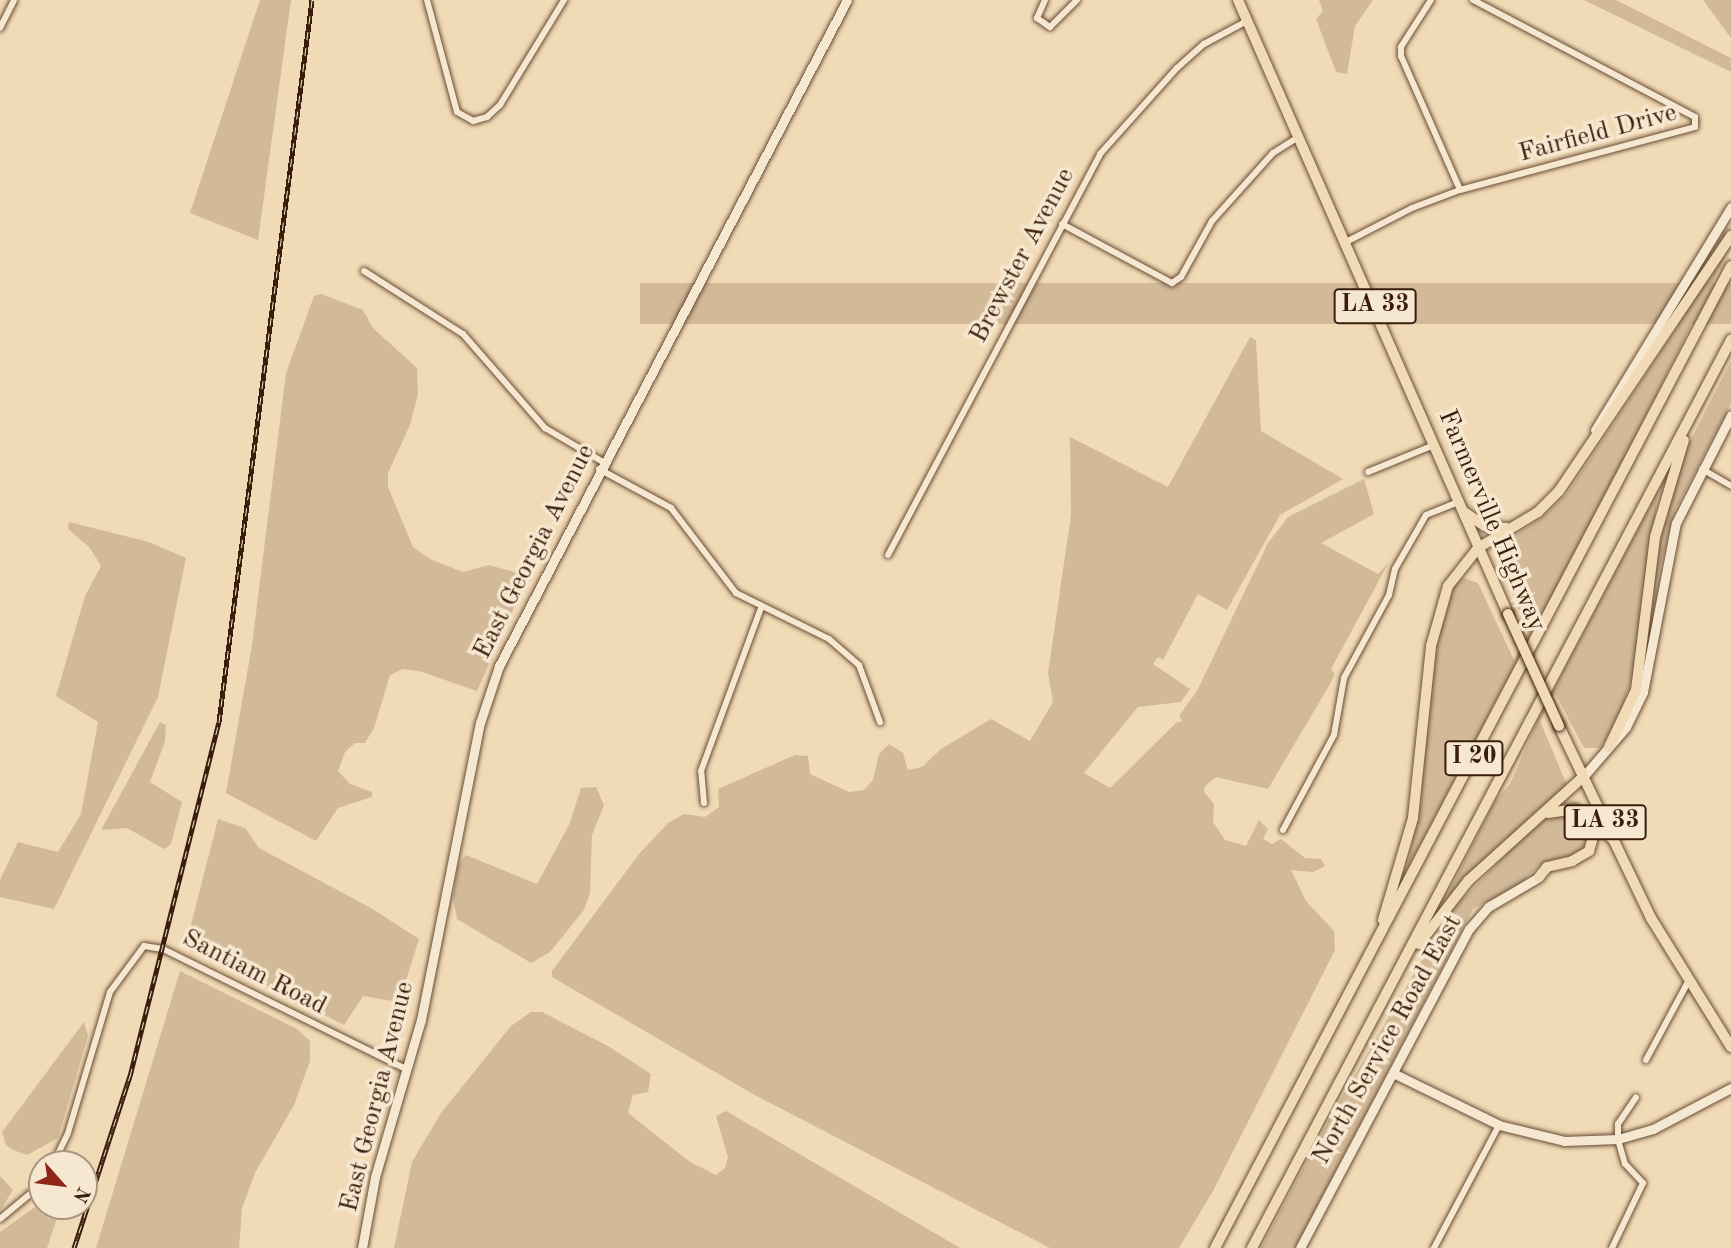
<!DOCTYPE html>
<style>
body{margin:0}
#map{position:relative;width:1731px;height:1248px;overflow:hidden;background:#f1dab6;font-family:"Old Standard TT",serif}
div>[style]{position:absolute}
.green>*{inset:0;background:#d2ba99;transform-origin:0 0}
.roads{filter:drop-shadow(0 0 2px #684c36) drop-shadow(0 0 2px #684c36)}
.street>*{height:6px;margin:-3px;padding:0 3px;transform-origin:3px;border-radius:3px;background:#f6e7d0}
.secondary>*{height:9px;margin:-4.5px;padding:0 4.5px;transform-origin:4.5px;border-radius:4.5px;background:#f6e7d0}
.primary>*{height:10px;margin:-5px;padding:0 5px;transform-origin:5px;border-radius:5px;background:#f1dab6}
.highway>*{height:10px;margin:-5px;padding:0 5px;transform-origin:5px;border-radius:5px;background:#f1dab6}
.rail>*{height:5px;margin-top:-2.5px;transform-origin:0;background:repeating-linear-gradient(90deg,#f6e7d0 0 8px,#3a1d0b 0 16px);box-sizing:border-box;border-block:2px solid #3a1d0b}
.bridges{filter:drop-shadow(0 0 2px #3a1d0b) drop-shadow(0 0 2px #3a1d0b)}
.primary-bridge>*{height:10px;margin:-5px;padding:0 5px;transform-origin:5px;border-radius:5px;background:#f1dab6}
span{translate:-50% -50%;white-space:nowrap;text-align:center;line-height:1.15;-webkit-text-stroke:7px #f6e7d0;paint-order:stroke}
.shield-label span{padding:2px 5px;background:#f6e7d0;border:2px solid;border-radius:5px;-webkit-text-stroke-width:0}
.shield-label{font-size:24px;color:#3a1d0b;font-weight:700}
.street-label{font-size:26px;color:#3a1d0b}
.north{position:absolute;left:28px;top:1150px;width:70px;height:70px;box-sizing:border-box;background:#f6e7d0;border:2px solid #ab9681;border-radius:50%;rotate:118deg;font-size:19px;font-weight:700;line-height:28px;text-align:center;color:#3a1d0b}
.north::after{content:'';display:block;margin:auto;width:24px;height:32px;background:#8f2418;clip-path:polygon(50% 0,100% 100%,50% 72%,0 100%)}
</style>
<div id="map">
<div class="green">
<div style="clip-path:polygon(260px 0,291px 0,258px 240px,190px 213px)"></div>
<div style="clip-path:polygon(1319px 0,1373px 0,1355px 26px,1347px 74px,1336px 72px,1316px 19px,1323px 11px)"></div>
<div style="clip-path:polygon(1584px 0,1616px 0,1731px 58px,1731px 72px)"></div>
<div style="clip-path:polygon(1703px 0,1731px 0,1731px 38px)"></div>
<div style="clip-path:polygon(1730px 247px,1625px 458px,1407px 869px,1418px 809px,1437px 633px,1450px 588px,1464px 578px,1478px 583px,1514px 660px,1528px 632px,1493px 549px,1542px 518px,1567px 494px)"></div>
<div style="left:1731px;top:283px;width:41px;height:1091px;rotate:90deg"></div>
<div style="clip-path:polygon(321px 294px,363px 310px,373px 328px,417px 368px,418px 394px,410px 425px,388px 473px,388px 487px,413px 547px,430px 559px,463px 572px,489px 565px,528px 576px,477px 691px,419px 671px,403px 669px,390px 675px,374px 728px,365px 743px,355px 743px,345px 752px,338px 771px,350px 784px,372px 792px,372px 797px,338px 808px,316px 841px,226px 793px,252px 645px,286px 373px,314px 296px)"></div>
<div style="clip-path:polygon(1250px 337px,1256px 340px,1261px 431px,1343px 479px,1280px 515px,1227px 610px,1198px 594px,1163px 660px,1158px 657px,1153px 664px,1190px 689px,1181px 702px,1138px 707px,1084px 773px,1110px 788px,1176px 723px,1183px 721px,1179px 716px,1197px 691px,1268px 543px,1288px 517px,1364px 479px,1374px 514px,1321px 543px,1378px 574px,1389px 562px,1331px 669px,1335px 674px,1330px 684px,1268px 789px,1216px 777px,1205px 786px,1204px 792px,1214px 804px,1213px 822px,1225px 840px,1246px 846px,1259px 820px,1268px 829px,1263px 839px,1272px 844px,1281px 839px,1305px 858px,1321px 859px,1325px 866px,1313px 872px,1291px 870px,1306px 901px,1334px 931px,1335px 950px,1214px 1189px,1179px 1248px,1050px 1248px,753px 1094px,552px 977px,552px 971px,639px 854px,668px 823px,684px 814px,705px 817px,719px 807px,718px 789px,795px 755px,808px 756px,810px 774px,849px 792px,864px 790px,873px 780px,879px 754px,889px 744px,903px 753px,908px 770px,922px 767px,941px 749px,991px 719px,1030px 741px,1053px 702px,1048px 673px,1071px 515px,1070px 437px,1168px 487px)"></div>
<div style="clip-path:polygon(1731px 361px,1731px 404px,1675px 510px,1652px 598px,1656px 550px,1686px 449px)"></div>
<div style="clip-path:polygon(1658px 491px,1638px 663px,1616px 723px,1600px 748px,1584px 748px,1555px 693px,1540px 721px,1567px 785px,1446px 898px,1495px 801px,1510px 784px,1538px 720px)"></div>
<div style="clip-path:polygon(69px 522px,149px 542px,186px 558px,158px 697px,54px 909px,0 897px,0 880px,18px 842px,58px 852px,81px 814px,98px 722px,56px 696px,85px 596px,101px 566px,90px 548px,68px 529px)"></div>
<div style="clip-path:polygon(160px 722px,166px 725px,165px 741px,150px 782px,182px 802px,171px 844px,164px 849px,127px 828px,101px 830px)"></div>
<div style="clip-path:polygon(596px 787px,604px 805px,592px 835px,590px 893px,584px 910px,550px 952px,531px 963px,457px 919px,453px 898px,458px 865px,466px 855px,537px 884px,569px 825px,581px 788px)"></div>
<div style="clip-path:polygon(1554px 813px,1578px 814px,1592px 828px,1589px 848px,1567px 860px,1539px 865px,1521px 884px,1473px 909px,1295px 1248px,1261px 1248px,1331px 1116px,1450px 912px,1538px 822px)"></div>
<div style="clip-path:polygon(218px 819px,245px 828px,259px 848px,371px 908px,419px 939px,399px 1002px,363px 996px,344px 1025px,204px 954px,194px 943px,191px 925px)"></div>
<div style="clip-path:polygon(180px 971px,297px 1029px,310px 1041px,310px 1061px,294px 1105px,255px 1173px,242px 1208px,239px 1248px,96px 1248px)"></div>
<div style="clip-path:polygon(531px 1012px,542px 1012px,608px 1046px,651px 1074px,648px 1092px,633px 1095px,628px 1113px,690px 1162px,716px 1175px,725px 1168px,728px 1157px,716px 1116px,726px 1111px,960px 1248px,394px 1248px,412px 1162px,441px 1113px,511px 1026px)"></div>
<div style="clip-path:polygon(84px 1022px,88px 1036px,58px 1138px,27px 1155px,13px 1150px,6px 1145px,2px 1132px)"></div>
<div style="clip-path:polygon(0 1176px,13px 1190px,0 1211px)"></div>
<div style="clip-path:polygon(42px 1202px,61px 1206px,47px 1248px,0 1248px,0 1232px)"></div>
</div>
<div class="roads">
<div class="street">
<div style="left:427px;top:0;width:116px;rotate:75deg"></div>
<div style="left:457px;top:112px;width:18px;rotate:29deg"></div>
<div style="left:473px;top:121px;width:15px;rotate:-16deg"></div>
<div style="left:487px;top:117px;width:18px;rotate:-43deg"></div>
<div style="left:500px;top:105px;width:123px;rotate:-58.6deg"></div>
<div style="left:1045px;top:0;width:20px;rotate:114deg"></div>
<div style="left:1037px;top:18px;width:16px;rotate:35deg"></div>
<div style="left:1050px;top:27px;width:38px;rotate:-45deg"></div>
<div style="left:1431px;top:0;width:56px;rotate:122.6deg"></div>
<div style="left:1401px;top:47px;width:9px;rotate:90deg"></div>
<div style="left:1401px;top:56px;width:146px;rotate:66.2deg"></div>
<div style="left:1460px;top:190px;width:243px;rotate:-15deg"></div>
<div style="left:1695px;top:127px;width:10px;rotate:-90deg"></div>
<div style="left:1695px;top:117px;width:251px;rotate:-152.2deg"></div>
<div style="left:0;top:28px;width:31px;rotate:-63deg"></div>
<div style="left:1062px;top:224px;width:125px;rotate:28.2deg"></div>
<div style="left:1172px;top:283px;width:11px;rotate:-34deg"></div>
<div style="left:1181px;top:277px;width:64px;rotate:-61deg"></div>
<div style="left:1212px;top:221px;width:91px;rotate:-48.1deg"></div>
<div style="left:1273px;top:153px;width:31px;rotate:-32deg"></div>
<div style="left:1346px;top:242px;width:74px;rotate:-27.3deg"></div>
<div style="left:1412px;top:208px;width:51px;rotate:-20.6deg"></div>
<div style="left:364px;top:271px;width:117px;rotate:32.5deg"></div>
<div style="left:463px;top:334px;width:125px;rotate:48.9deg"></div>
<div style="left:545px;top:428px;width:67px;rotate:30.4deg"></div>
<div style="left:599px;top:469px;width:82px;rotate:28.4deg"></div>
<div style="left:671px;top:508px;width:107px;rotate:52.6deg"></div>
<div style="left:736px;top:593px;width:104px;rotate:26.3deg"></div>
<div style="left:829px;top:639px;width:40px;rotate:41deg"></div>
<div style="left:859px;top:665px;width:61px;rotate:69.8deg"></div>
<div style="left:1702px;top:469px;width:34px;rotate:30deg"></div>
<div style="left:1368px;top:472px;width:71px;rotate:-22.2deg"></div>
<div style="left:888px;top:555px;width:454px;rotate:-62.1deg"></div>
<div style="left:1100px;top:154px;width:115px;rotate:-48.2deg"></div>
<div style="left:1177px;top:68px;width:36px;rotate:-42deg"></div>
<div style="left:1204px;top:44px;width:49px;rotate:-28.1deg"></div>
<div style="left:704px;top:803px;width:32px;rotate:-95deg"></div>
<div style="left:701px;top:771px;width:174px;rotate:-69.8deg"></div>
<div style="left:1283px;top:830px;width:108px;rotate:-61.8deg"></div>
<div style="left:1334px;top:735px;width:58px;rotate:-80deg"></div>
<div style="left:1344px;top:678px;width:94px;rotate:-61.5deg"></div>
<div style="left:1389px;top:595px;width:27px;rotate:-77deg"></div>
<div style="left:1395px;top:569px;width:62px;rotate:-60.1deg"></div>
<div style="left:1426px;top:515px;width:35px;rotate:-22deg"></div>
<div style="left:1646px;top:1060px;width:89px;rotate:-61.7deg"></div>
<div style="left:53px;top:1164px;width:34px;rotate:-64deg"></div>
<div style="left:68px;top:1133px;width:147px;rotate:-73.4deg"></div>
<div style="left:110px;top:992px;width:57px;rotate:-53.5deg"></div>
<div style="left:144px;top:946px;width:19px;rotate:9deg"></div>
<div style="left:163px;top:949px;width:273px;rotate:26.3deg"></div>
<div style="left:0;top:1219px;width:55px;rotate:-39.8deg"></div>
<div style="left:1434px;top:1248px;width:139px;rotate:-62.1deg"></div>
<div style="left:1612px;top:1248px;width:72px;rotate:-64.5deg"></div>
<div style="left:1643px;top:1183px;width:26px;rotate:-133deg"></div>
<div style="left:1625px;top:1164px;width:26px;rotate:-106deg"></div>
<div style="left:1618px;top:1139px;width:15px;rotate:-90deg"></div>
<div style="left:1618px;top:1124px;width:32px;rotate:-56deg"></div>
</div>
<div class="secondary">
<div style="left:1595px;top:430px;width:261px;rotate:-58.6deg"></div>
<div style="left:1583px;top:777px;width:66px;rotate:-49.3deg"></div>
<div style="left:1626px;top:727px;width:39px;rotate:-64deg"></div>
<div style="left:1643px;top:692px;width:172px;rotate:-79deg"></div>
<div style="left:1676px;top:523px;width:121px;rotate:-63deg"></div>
<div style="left:1393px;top:1073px;width:118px;rotate:26.1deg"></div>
<div style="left:1499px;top:1125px;width:67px;rotate:13.8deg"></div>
<div style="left:1564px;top:1141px;width:54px;rotate:-2.1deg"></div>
<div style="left:1618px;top:1139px;width:36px;rotate:-16deg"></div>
<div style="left:1653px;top:1129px;width:88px;rotate:-27.7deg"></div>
<div style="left:362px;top:1248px;width:72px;rotate:-79.6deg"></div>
<div style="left:375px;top:1177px;width:164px;rotate:-73.7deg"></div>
<div style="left:421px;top:1020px;width:303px;rotate:-78.8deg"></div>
<div style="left:480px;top:723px;width:60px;rotate:-71.6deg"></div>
<div style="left:499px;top:666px;width:751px;rotate:-62.41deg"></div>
<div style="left:1300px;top:1248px;width:361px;rotate:-62.1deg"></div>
<div style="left:1469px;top:929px;width:29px;rotate:-49deg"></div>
<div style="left:1488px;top:907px;width:59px;rotate:-30.5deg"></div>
</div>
<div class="primary">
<div style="left:1238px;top:0;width:671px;rotate:66.26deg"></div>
<div style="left:1559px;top:726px;width:213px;rotate:64.4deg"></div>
<div style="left:1651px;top:918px;width:152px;rotate:58.2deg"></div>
</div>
<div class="highway">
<div style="left:1464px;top:512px;width:25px;rotate:34deg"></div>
<div style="left:1485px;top:526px;width:22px;rotate:5deg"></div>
<div style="left:1609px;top:747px;width:63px;rotate:-64.7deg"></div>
<div style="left:1636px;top:690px;width:154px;rotate:-82.9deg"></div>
<div style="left:1655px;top:537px;width:101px;rotate:-73.4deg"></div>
<div style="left:1548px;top:813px;width:27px;rotate:-8deg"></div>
<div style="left:1575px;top:809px;width:50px;rotate:38.5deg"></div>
<div style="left:1539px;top:877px;width:13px;rotate:-51deg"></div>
<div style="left:1547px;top:867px;width:26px;rotate:-13deg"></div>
<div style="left:1572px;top:861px;width:20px;rotate:-30deg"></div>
<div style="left:1589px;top:851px;width:22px;rotate:-74deg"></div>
<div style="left:1595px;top:830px;width:22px;rotate:-126deg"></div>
<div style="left:1383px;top:920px;width:106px;rotate:-73.6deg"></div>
<div style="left:1413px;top:818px;width:173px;rotate:-84deg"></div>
<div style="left:1431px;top:646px;width:62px;rotate:-74.2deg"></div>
<div style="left:1448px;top:586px;width:48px;rotate:-51.7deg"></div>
<div style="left:1478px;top:548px;width:70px;rotate:-31deg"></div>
<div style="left:1538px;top:512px;width:30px;rotate:-45deg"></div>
<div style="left:1559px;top:491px;width:308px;rotate:-56deg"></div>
<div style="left:1419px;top:944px;width:80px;rotate:-52.1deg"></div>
<div style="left:1468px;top:881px;width:155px;rotate:-42.1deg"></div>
<div style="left:1215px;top:1248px;width:1109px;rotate:-62.28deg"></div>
<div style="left:1252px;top:1248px;width:1027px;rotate:-62.19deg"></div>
</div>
</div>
<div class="rail">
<div style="left:74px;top:1248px;width:181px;rotate:-72deg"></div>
<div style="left:130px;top:1076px;width:365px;rotate:-75.9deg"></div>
<div style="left:219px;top:722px;width:728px;rotate:-82.66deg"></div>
</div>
<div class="bridges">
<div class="primary-bridge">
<div style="left:1508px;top:614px;width:123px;rotate:65.5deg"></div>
</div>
</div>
<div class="shield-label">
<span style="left:1375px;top:306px">LA 33</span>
<span style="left:1474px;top:758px">I 20</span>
<span style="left:1605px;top:822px">LA 33</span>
</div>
<div class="street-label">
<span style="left:1598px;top:134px;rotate:-15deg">Fairfield Drive</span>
<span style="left:1023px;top:256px;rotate:-62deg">Brewster Avenue</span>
<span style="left:1491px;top:521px;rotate:67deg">Farmerville Highway</span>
<span style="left:535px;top:552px;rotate:-63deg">East Georgia Avenue</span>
<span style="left:254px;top:973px;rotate:27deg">Santiam Road</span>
<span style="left:1388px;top:1040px;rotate:-61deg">North Service Road East</span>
<span style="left:378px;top:1097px;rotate:-76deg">East Georgia Avenue</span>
</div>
<div class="north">N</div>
</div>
